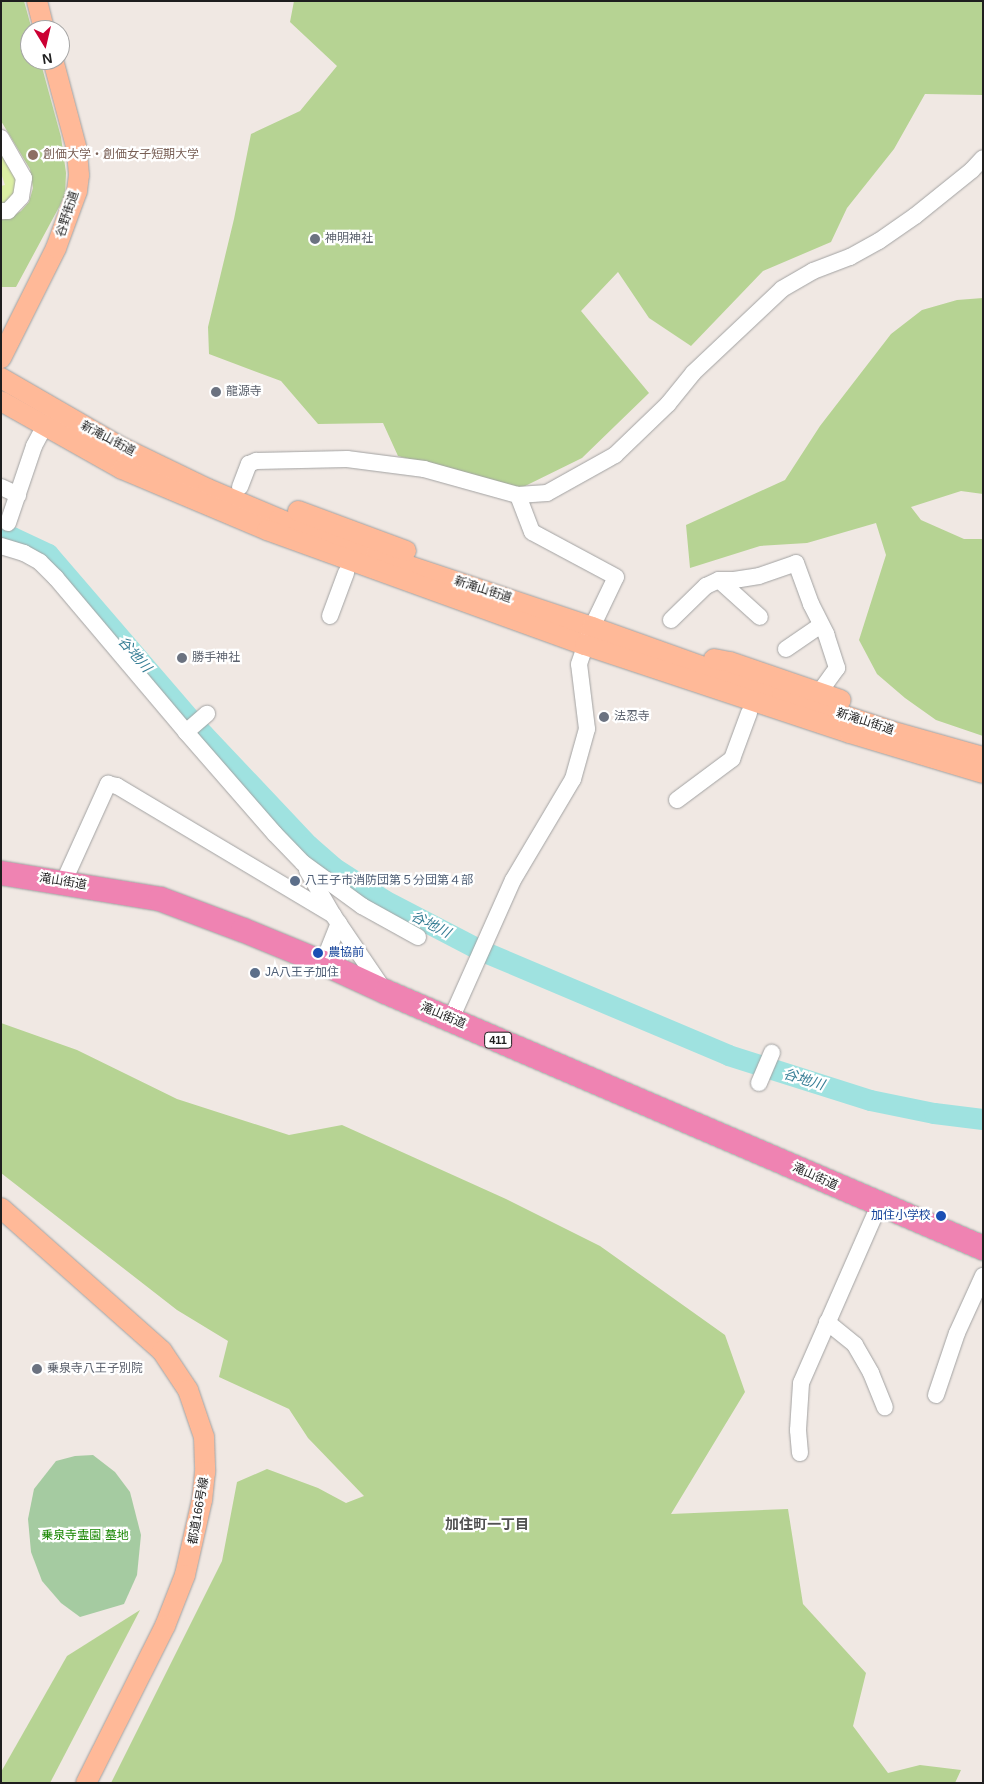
<!DOCTYPE html>
<meta charset="utf-8">
<style>
body{margin:0}
#map{position:relative;width:984px;height:1784px;overflow:hidden;background:#f0e8e3;font-family:Helvetica,"Noto Sans JP",sans-serif}
div>[style]{position:absolute}
.grass>*{inset:0;background:#dbefa3}
.forest>*{inset:0;background:#b6d393}
.cemetery>*{inset:0;background:#a5cba1}
.river>*{height:21px;margin:-10.5px;padding:0 10.5px;transform-origin:10.5px;border-radius:10.5px;background:#9fe2e0}
.roads{filter:drop-shadow(0 0 1px #a2a2a2) drop-shadow(0 0 1px #a2a2a2)}
.minor>*{height:16px;margin:-8px;padding:0 8px;transform-origin:8px;border-radius:8px;background:#fff}
.major>*{height:20px;margin:-10px;padding:0 10px;transform-origin:10px;border-radius:10px;background:#ffb998}
.highway>*{height:24px;margin:-12px;padding:0 12px;transform-origin:12px;border-radius:12px;background:#ef83b2}
.dots>*{width:14px;height:14px;translate:-50% -50%;box-sizing:border-box;border:2px solid #fff;border-radius:50%}
span{translate:-50% -50%;white-space:nowrap;text-align:center;line-height:1.15;-webkit-text-stroke:4.5px #fff;paint-order:stroke}
.shield-label span{padding:1px 4px;background:#fff;border:1px solid;border-radius:4px;-webkit-text-stroke-width:0}
.shield-label{font-size:11px;color:#1e1e1e;font-weight:700}
.education-label{font-size:12px;color:#785e54}
.left{translate:0 -50%;text-align:left}
.street-label{font-size:12px;color:#1e1e1e}
.worship-label{font-size:12px;color:#5b616d}
.service-label{font-size:12px;color:#4e5e75}
.transit-label{font-size:12px;color:#164399}
.right{translate:-100% -50%;text-align:right}
.park-label{font-size:12px;color:#178601}
.water-label{font-size:14px;color:#377e95;font-style:italic}
.neighbourhood-label{font-size:14px;color:#515151;font-weight:700}
.frame{position:absolute;inset:0;border:2px solid #1e1e1e;pointer-events:none}
.north{position:absolute;left:20px;top:20px;width:50px;height:50px;box-sizing:border-box;background:#fff;border:1px solid #a5a5a5;border-radius:50%;rotate:171deg;font-size:14px;font-weight:700;line-height:20px;text-align:center;color:#1e1e1e}
.north::after{content:'';display:block;margin:auto;width:18px;height:22px;background:#cb0033;clip-path:polygon(50% 0,100% 100%,50% 72%,0 100%)}
</style>
<div id="map">
<div class="grass">
<div style="clip-path:polygon(1px 147px,18px 173px,19px 189px,1px 207px,1px 186px,5px 185px,1px 173px)"></div>
</div>
<div class="forest">
<div style="clip-path:polygon(1px 1px,24px 1px,32px 30px,30px 30px,30px 60px,40px 60px,61px 137px,66px 173px,65px 196px,16px 287px,1px 287px,1px 220px,10px 218px,21px 211px,29px 202px,33px 188px,30px 169px,1px 121px)"></div>
<div style="clip-path:polygon(294px 1px,983px 1px,983px 95px,925px 94px,894px 149px,847px 208px,831px 242px,763px 271px,691px 346px,649px 318px,618px 272px,581px 311px,649px 393px,582px 458px,521px 488px,398px 456px,383px 423px,318px 424px,281px 381px,209px 354px,208px 327px,234px 219px,251px 134px,300px 111px,337px 66px,290px 22px)"></div>
<div style="clip-path:polygon(983px 298px,983px 494px,961px 491px,911px 507px,921px 520px,964px 539px,983px 539px,983px 736px,936px 720px,905px 698px,877px 674px,859px 640px,886px 555px,876px 523px,807px 543px,760px 546px,690px 568px,686px 525px,785px 480px,820px 426px,891px 334px,922px 310px,957px 300px)"></div>
<div style="clip-path:polygon(1px 1023px,77px 1050px,177px 1099px,289px 1135px,342px 1125px,506px 1199px,600px 1246px,725px 1335px,745px 1392px,671px 1514px,788px 1509px,803px 1604px,866px 1673px,853px 1726px,888px 1773px,920px 1765px,961px 1770px,955px 1783px,111px 1783px,222px 1561px,237px 1482px,267px 1469px,318px 1488px,346px 1503px,364px 1496px,308px 1438px,289px 1409px,219px 1377px,228px 1341px,177px 1310px,1px 1173px)"></div>
<div style="clip-path:polygon(140px 1610px,50px 1783px,1px 1783px,1px 1772px,67px 1656px)"></div>
</div>
<div class="cemetery">
<div style="clip-path:polygon(93px 1455px,115px 1472px,130px 1492px,141px 1535px,137px 1575px,124px 1604px,80px 1617px,61px 1603px,42px 1581px,31px 1552px,28px 1519px,34px 1489px,56px 1461px,75px 1456px)"></div>
</div>
<div class="river">
<div style="left:1px;top:534px;width:11px;rotate:15deg"></div>
<div style="left:12px;top:537px;width:40px;rotate:25deg"></div>
<div style="left:48px;top:554px;width:238px;rotate:49.3deg"></div>
<div style="left:203px;top:734px;width:153px;rotate:46.6deg"></div>
<div style="left:308px;top:845px;width:33px;rotate:41deg"></div>
<div style="left:333px;top:867px;width:61px;rotate:32.9deg"></div>
<div style="left:384px;top:900px;width:108px;rotate:27.5deg"></div>
<div style="left:480px;top:950px;width:269px;rotate:22.9deg"></div>
<div style="left:728px;top:1055px;width:149px;rotate:17.6deg"></div>
<div style="left:870px;top:1100px;width:65px;rotate:11.5deg"></div>
<div style="left:934px;top:1113px;width:49px;rotate:7deg"></div>
</div>
<div class="roads">
<div class="minor">
<div style="left:1px;top:138px;width:46px;rotate:60.1deg"></div>
<div style="left:24px;top:178px;width:19px;rotate:99deg"></div>
<div style="left:21px;top:197px;width:19px;rotate:133deg"></div>
<div style="left:8px;top:211px;width:7px;rotate:180deg"></div>
<div style="left:1px;top:487px;width:19px;rotate:25deg"></div>
<div style="left:240px;top:487px;width:25px;rotate:-69deg"></div>
<div style="left:249px;top:464px;width:8px;rotate:-23deg"></div>
<div style="left:256px;top:461px;width:91px;rotate:-1.3deg"></div>
<div style="left:347px;top:459px;width:78px;rotate:7.4deg"></div>
<div style="left:424px;top:469px;width:98px;rotate:15.5deg"></div>
<div style="left:518px;top:495px;width:29px;rotate:-4deg"></div>
<div style="left:547px;top:493px;width:78px;rotate:-29.2deg"></div>
<div style="left:615px;top:455px;width:74px;rotate:-43.9deg"></div>
<div style="left:668px;top:404px;width:40px;rotate:-51deg"></div>
<div style="left:693px;top:373px;width:122px;rotate:-43.3deg"></div>
<div style="left:782px;top:289px;width:36px;rotate:-30deg"></div>
<div style="left:813px;top:271px;width:40px;rotate:-21deg"></div>
<div style="left:850px;top:257px;width:33px;rotate:-29deg"></div>
<div style="left:879px;top:241px;width:44px;rotate:-34.8deg"></div>
<div style="left:915px;top:216px;width:73px;rotate:-38.9deg"></div>
<div style="left:972px;top:170px;width:16px;rotate:-47deg"></div>
<div style="left:8px;top:523px;width:81px;rotate:-71.3deg"></div>
<div style="left:34px;top:446px;width:21px;rotate:-62deg"></div>
<div style="left:1px;top:546px;width:24px;rotate:17deg"></div>
<div style="left:24px;top:553px;width:18px;rotate:29deg"></div>
<div style="left:40px;top:562px;width:23px;rotate:45deg"></div>
<div style="left:56px;top:578px;width:202px;rotate:49.8deg"></div>
<div style="left:186px;top:732px;width:135px;rotate:48.9deg"></div>
<div style="left:275px;top:834px;width:40px;rotate:46deg"></div>
<div style="left:303px;top:863px;width:73px;rotate:36.1deg"></div>
<div style="left:362px;top:906px;width:64px;rotate:29deg"></div>
<div style="left:719px;top:580px;width:15px"></div>
<div style="left:734px;top:580px;width:25px;rotate:-9deg"></div>
<div style="left:759px;top:576px;width:39px;rotate:-19deg"></div>
<div style="left:796px;top:563px;width:44px;rotate:69.9deg"></div>
<div style="left:811px;top:604px;width:34px;rotate:63deg"></div>
<div style="left:826px;top:634px;width:36px;rotate:72deg"></div>
<div style="left:837px;top:668px;width:31px;rotate:126deg"></div>
<div style="left:330px;top:616px;width:46px;rotate:-69.6deg"></div>
<div style="left:671px;top:620px;width:49px;rotate:-44.2deg"></div>
<div style="left:706px;top:586px;width:14px;rotate:-25deg"></div>
<div style="left:719px;top:580px;width:55px;rotate:42.1deg"></div>
<div style="left:786px;top:649px;width:42px;rotate:-34.4deg"></div>
<div style="left:186px;top:732px;width:28px;rotate:-41deg"></div>
<div style="left:677px;top:800px;width:69px;rotate:-36.7deg"></div>
<div style="left:732px;top:759px;width:49px;rotate:-69.7deg"></div>
<div style="left:307px;top:870px;width:52px;rotate:60deg"></div>
<div style="left:333px;top:915px;width:91px;rotate:55.8deg"></div>
<div style="left:64px;top:881px;width:107px;rotate:-65.6deg"></div>
<div style="left:108px;top:784px;width:9px;rotate:13deg"></div>
<div style="left:117px;top:786px;width:252px;rotate:30.8deg"></div>
<div style="left:323px;top:963px;width:43px;rotate:-68.2deg"></div>
<div style="left:451px;top:1019px;width:152px;rotate:-66deg"></div>
<div style="left:513px;top:880px;width:117px;rotate:-59.3deg"></div>
<div style="left:573px;top:779px;width:52px;rotate:-74.4deg"></div>
<div style="left:587px;top:729px;width:65px;rotate:-97deg"></div>
<div style="left:579px;top:664px;width:39px;rotate:-71deg"></div>
<div style="left:592px;top:627px;width:55px;rotate:-64.4deg"></div>
<div style="left:616px;top:577px;width:95px;rotate:-151.8deg"></div>
<div style="left:532px;top:532px;width:40px;rotate:-111deg"></div>
<div style="left:759px;top:1083px;width:33px;rotate:-67deg"></div>
<div style="left:827px;top:1322px;width:36px;rotate:39deg"></div>
<div style="left:855px;top:1345px;width:32px;rotate:60deg"></div>
<div style="left:871px;top:1373px;width:37px;rotate:68deg"></div>
<div style="left:936px;top:1395px;width:65px;rotate:-71.3deg"></div>
<div style="left:957px;top:1333px;width:63px;rotate:-65.5deg"></div>
<div style="left:800px;top:1453px;width:23px;rotate:-95deg"></div>
<div style="left:798px;top:1430px;width:47px;rotate:-86.3deg"></div>
<div style="left:801px;top:1383px;width:194px;rotate:-66.3deg"></div>
</div>
<div class="major">
<div style="left:37px;top:1px;width:30px;rotate:76deg"></div>
<div style="left:1px;top:358px;width:123px;rotate:-63.4deg"></div>
<div style="left:56px;top:248px;width:61px;rotate:-69.8deg"></div>
<div style="left:77px;top:191px;width:16px;rotate:-83deg"></div>
<div style="left:79px;top:175px;width:25px;rotate:-95deg"></div>
<div style="left:77px;top:150px;width:93px;rotate:-104.9deg"></div>
<div style="left:1px;top:378px;width:134px;rotate:30deg"></div>
<div style="left:117px;top:445px;width:101px;rotate:25.8deg"></div>
<div style="left:208px;top:489px;width:77px;rotate:22.9deg"></div>
<div style="left:279px;top:519px;width:103px;rotate:20.4deg"></div>
<div style="left:376px;top:555px;width:228px;rotate:18.4deg"></div>
<div style="left:592px;top:627px;width:202px;rotate:19.7deg"></div>
<div style="left:782px;top:695px;width:115px;rotate:18.3deg"></div>
<div style="left:891px;top:731px;width:96px;rotate:15.8deg"></div>
<div style="left:1px;top:401px;width:139px;rotate:29.3deg"></div>
<div style="left:122px;top:469px;width:157px;rotate:22.8deg"></div>
<div style="left:267px;top:530px;width:338px;rotate:19.9deg"></div>
<div style="left:585px;top:645px;width:279px;rotate:18.4deg"></div>
<div style="left:850px;top:733px;width:139px;rotate:16.7deg"></div>
<div style="left:298px;top:511px;width:115px;rotate:20.3deg"></div>
<div style="left:714px;top:659px;width:16px;rotate:11deg"></div>
<div style="left:730px;top:662px;width:117px;rotate:18.9deg"></div>
<div style="left:1px;top:1208px;width:215px;rotate:41.6deg"></div>
<div style="left:162px;top:1351px;width:47px;rotate:56.3deg"></div>
<div style="left:188px;top:1390px;width:50px;rotate:71.2deg"></div>
<div style="left:204px;top:1437px;width:35px;rotate:88deg"></div>
<div style="left:205px;top:1472px;width:28px;rotate:96deg"></div>
<div style="left:202px;top:1500px;width:77px;rotate:102.8deg"></div>
<div style="left:185px;top:1575px;width:55px;rotate:111.4deg"></div>
<div style="left:165px;top:1626px;width:176px;rotate:116.7deg"></div>
</div>
<div class="highway">
<div style="left:1px;top:873px;width:161px;rotate:9.3deg"></div>
<div style="left:160px;top:899px;width:89px;rotate:20.5deg"></div>
<div style="left:243px;top:930px;width:87px;rotate:22.4deg"></div>
<div style="left:323px;top:963px;width:69px;rotate:24.7deg"></div>
<div style="left:386px;top:992px;width:650px;rotate:23.21deg"></div>
</div>
</div>
<div class="dots">
<div style="left:33px;top:155px;background:#8d6e63"></div>
<div style="left:315px;top:239px;background:#6b7280"></div>
<div style="left:216px;top:392px;background:#6b7280"></div>
<div style="left:182px;top:658px;background:#6b7280"></div>
<div style="left:604px;top:717px;background:#6b7280"></div>
<div style="left:295px;top:881px;background:#5c6f8a"></div>
<div style="left:318px;top:953px;background:#1a4fb4"></div>
<div style="left:255px;top:973px;background:#5c6f8a"></div>
<div style="left:941px;top:1216px;background:#1a4fb4"></div>
<div style="left:37px;top:1369px;background:#6b7280"></div>
</div>
<div class="shield-label">
<span style="left:498px;top:1040px">411</span>
</div>
<div class="education-label">
<span class="left" style="left:43px;top:155px">創価大学・創価女子短期大学</span>
</div>
<div class="street-label">
<span style="left:68px;top:214px;rotate:-72deg">谷野街道</span>
<span style="left:108px;top:439px;rotate:28deg">新滝山街道</span>
<span style="left:483px;top:590px;rotate:18deg">新滝山街道</span>
<span style="left:865px;top:722px;rotate:18deg">新滝山街道</span>
<span style="left:63px;top:882px;rotate:9deg">滝山街道</span>
<span style="left:443px;top:1016px;rotate:23deg">滝山街道</span>
<span style="left:815px;top:1177px;rotate:24deg">滝山街道</span>
<span style="left:199px;top:1511px;rotate:-80deg">都道166号線</span>
</div>
<div class="worship-label">
<span class="left" style="left:325px;top:239px">神明神社</span>
<span class="left" style="left:226px;top:392px">龍源寺</span>
<span class="left" style="left:192px;top:658px">勝手神社</span>
<span class="left" style="left:614px;top:717px">法忍寺</span>
<span class="left" style="left:47px;top:1369px">乗泉寺八王子別院</span>
</div>
<div class="service-label">
<span class="left" style="left:305px;top:881px">八王子市消防団第５分団第４部</span>
<span class="left" style="left:265px;top:973px">JA八王子加住</span>
</div>
<div class="transit-label">
<span class="left" style="left:328px;top:953px">農協前</span>
<span class="right" style="left:931px;top:1216px">加住小学校</span>
</div>
<div class="park-label">
<span style="left:85px;top:1536px">乗泉寺霊園 墓地</span>
</div>
<div class="water-label">
<span style="left:135px;top:654px;rotate:49deg">谷地川</span>
<span style="left:431px;top:924px;rotate:27deg">谷地川</span>
<span style="left:804px;top:1079px;rotate:17deg">谷地川</span>
</div>
<div class="neighbourhood-label">
<span style="left:487px;top:1524px">加住町一丁目</span>
</div>
<div class="frame"></div>
<div class="north">N</div>
</div>
